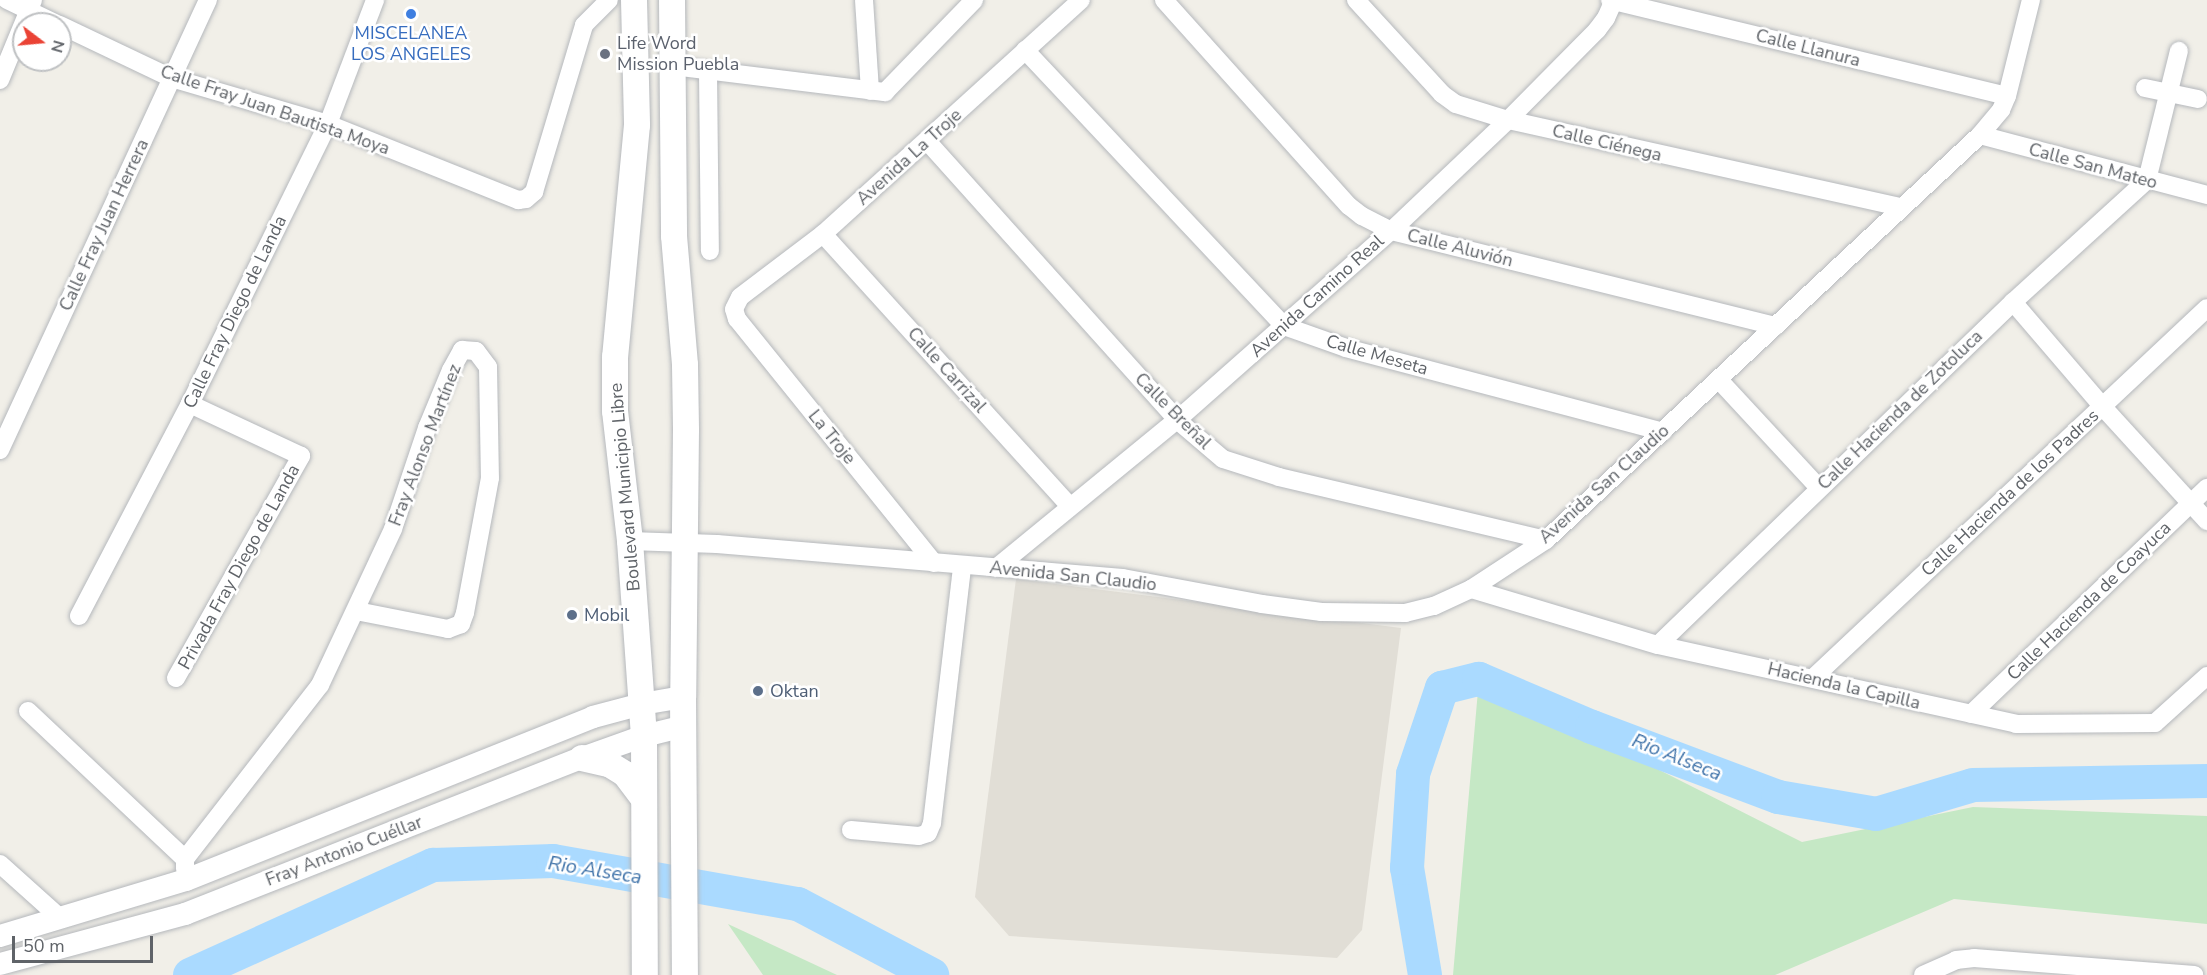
<!DOCTYPE html>
<meta charset="utf-8">
<style>
body{margin:0}
#map{position:relative;width:2207px;height:975px;overflow:hidden;background:#f1efe8;font-family:"Nunito Sans",sans-serif}
div>[style]{position:absolute}
.education>*{inset:0;background:#e1ded6}
.green>*{inset:0;background:#c5e8c5}
.river>*{height:34px;margin:-17px;padding:0 17px;transform-origin:17px;border-radius:17px;background:#aadaff}
.roads{filter:drop-shadow(0 0 2px #b5b8bc) drop-shadow(0 0 2px #b5b8bc)}
.minor>*{height:18px;margin:-9px;padding:0 9px;transform-origin:9px;border-radius:9px;background:#fff}
.tertiary>*{height:22px;margin:-11px;padding:0 11px;transform-origin:11px;border-radius:11px;background:#fff}
.secondary>*{height:26px;margin:-13px;padding:0 13px;transform-origin:13px;border-radius:13px;background:#fff}
.dots>*{width:16px;height:16px;translate:-50% -50%;box-sizing:border-box;border:3px solid #fff;border-radius:50%}
span{translate:-50% -50%;white-space:nowrap;text-align:center;line-height:1.15;-webkit-text-stroke:5px #fff;paint-order:stroke}
.shop-label{font-size:18px;color:#366cbe}
.worship-label{font-size:18px;color:#5b616d}
.left{translate:0 -50%;text-align:left}
.street-label{font-size:18px;color:#5f6368}
.service-label{font-size:18px;color:#4e5e75}
.water-label{font-size:20px;color:#4174aa;font-style:italic}
.north{position:absolute;left:12px;top:12px;width:60px;height:60px;box-sizing:border-box;background:#fff;border:2px solid #bfc1c3;border-radius:50%;rotate:106deg;font-size:16px;font-weight:700;line-height:24px;text-align:center;color:#5f6368}
.north::after{content:'';display:block;margin:auto;width:21px;height:27px;background:#ea4335;clip-path:polygon(50% 0,100% 100%,50% 72%,0 100%)}
.scale{position:absolute;left:12px;top:936px;width:141px;height:27px;box-sizing:border-box;border:3px solid #5f6368;border-top:0;padding-left:8px;font-size:18px;line-height:21px;white-space:nowrap;color:#5f6368;-webkit-text-stroke:4px #fff;paint-order:stroke}
</style>
<div id="map">
<div class="education">
<div style="clip-path:polygon(1016px 579px,1401px 628px,1362px 930px,1337px 958px,1009px 936px,975px 897px)"></div>
</div>
<div class="green">
<div style="clip-path:polygon(1479px 679px,1802px 842px,1973px 807px,2207px 816px,2207px 924px,1954px 899px,1775px 975px,1453px 975px)"></div>
<div style="clip-path:polygon(728px 924px,837px 975px,763px 975px)"></div>
</div>
<div class="river">
<div style="left:190px;top:975px;width:267px;rotate:-24.4deg"></div>
<div style="left:433px;top:865px;width:120px;rotate:-1.9deg"></div>
<div style="left:553px;top:861px;width:249px;rotate:10deg"></div>
<div style="left:798px;top:904px;width:152px;rotate:27.9deg"></div>
<div style="left:1425px;top:975px;width:109px;rotate:-99.5deg"></div>
<div style="left:1407px;top:868px;width:94px;rotate:-86.3deg"></div>
<div style="left:1413px;top:774px;width:91px;rotate:-71.4deg"></div>
<div style="left:1442px;top:688px;width:38px;rotate:-14deg"></div>
<div style="left:1479px;top:679px;width:123px;rotate:23deg"></div>
<div style="left:1592px;top:727px;width:199px;rotate:20.6deg"></div>
<div style="left:1778px;top:797px;width:99px;rotate:9.8deg"></div>
<div style="left:1876px;top:814px;width:101px;rotate:-16.6deg"></div>
<div style="left:1973px;top:785px;width:234px;rotate:-1deg"></div>
</div>
<div class="roads">
<div class="minor">
<div style="left:7px;top:0;width:55px;rotate:25.6deg"></div>
<div style="left:864px;top:0;width:91px;rotate:86.2deg"></div>
<div style="left:1164px;top:0;width:277px;rotate:48.1deg"></div>
<div style="left:1349px;top:206px;width:16px;rotate:38deg"></div>
<div style="left:1362px;top:216px;width:33px;rotate:27deg"></div>
<div style="left:1391px;top:231px;width:396px;rotate:13.9deg"></div>
<div style="left:1356px;top:0;width:127px;rotate:47.5deg"></div>
<div style="left:1442px;top:94px;width:17px;rotate:36deg"></div>
<div style="left:1456px;top:104px;width:54px;rotate:17.1deg"></div>
<div style="left:1508px;top:120px;width:403px;rotate:12.5deg"></div>
<div style="left:1610px;top:0;width:408px;rotate:13.6deg"></div>
<div style="left:60px;top:25px;width:123px;rotate:25.5deg"></div>
<div style="left:171px;top:78px;width:164px;rotate:16.3deg"></div>
<div style="left:328px;top:124px;width:205px;rotate:21.8deg"></div>
<div style="left:518px;top:200px;width:8px;rotate:-7deg"></div>
<div style="left:526px;top:199px;width:11px;rotate:-41deg"></div>
<div style="left:534px;top:192px;width:174px;rotate:-73.3deg"></div>
<div style="left:584px;top:25px;width:35px;rotate:-45deg"></div>
<div style="left:1025px;top:50px;width:378px;rotate:46.8deg"></div>
<div style="left:1284px;top:326px;width:66px;rotate:19.5deg"></div>
<div style="left:1346px;top:348px;width:328px;rotate:14.8deg"></div>
<div style="left:672px;top:66px;width:215px;rotate:7deg"></div>
<div style="left:885px;top:92px;width:128px;rotate:-45.9deg"></div>
<div style="left:708px;top:71px;width:180px;rotate:89.4deg"></div>
<div style="left:0;top:80px;width:87px;rotate:-67.6deg"></div>
<div style="left:2145px;top:88px;width:54px;rotate:11.7deg"></div>
<div style="left:1980px;top:135px;width:235px;rotate:14.8deg"></div>
<div style="left:927px;top:141px;width:375px;rotate:48.1deg"></div>
<div style="left:1177px;top:420px;width:60px;rotate:40.3deg"></div>
<div style="left:1223px;top:459px;width:59px;rotate:17.8deg"></div>
<div style="left:1279px;top:477px;width:274px;rotate:13.3deg"></div>
<div style="left:823px;top:234px;width:367px;rotate:47.8deg"></div>
<div style="left:2013px;top:302px;width:137px;rotate:49.4deg"></div>
<div style="left:2102px;top:406px;width:156px;rotate:47.6deg"></div>
<div style="left:1719px;top:380px;width:146px;rotate:47.2deg"></div>
<div style="left:0;top:450px;width:496px;rotate:-65.2deg"></div>
<div style="left:630px;top:541px;width:87px;rotate:2deg"></div>
<div style="left:717px;top:544px;width:407px;rotate:4.8deg"></div>
<div style="left:1123px;top:578px;width:141px;rotate:10.6deg"></div>
<div style="left:1262px;top:604px;width:60px;rotate:7.7deg"></div>
<div style="left:1321px;top:612px;width:84px;rotate:0.7deg"></div>
<div style="left:1405px;top:613px;width:30px;rotate:-14deg"></div>
<div style="left:1434px;top:606px;width:41px;rotate:-24.7deg"></div>
<div style="left:1471px;top:589px;width:90px;rotate:-33.2deg"></div>
<div style="left:1546px;top:540px;width:594px;rotate:-43.02deg"></div>
<div style="left:1980px;top:135px;width:33px;rotate:-50deg"></div>
<div style="left:2001px;top:110px;width:15px;rotate:-67deg"></div>
<div style="left:2007px;top:96px;width:99px;rotate:-76deg"></div>
<div style="left:934px;top:563px;width:314px;rotate:-128.9deg"></div>
<div style="left:737px;top:319px;width:10px;rotate:-107deg"></div>
<div style="left:734px;top:309px;width:13px;rotate:-63deg"></div>
<div style="left:740px;top:297px;width:104px;rotate:-37.2deg"></div>
<div style="left:823px;top:234px;width:348px;rotate:-42.2deg"></div>
<div style="left:996px;top:568px;width:234px;rotate:-39.3deg"></div>
<div style="left:1177px;top:420px;width:286px;rotate:-41.5deg"></div>
<div style="left:1391px;top:231px;width:161px;rotate:-43.5deg"></div>
<div style="left:1508px;top:120px;width:127px;rotate:-45.3deg"></div>
<div style="left:1597px;top:30px;width:15px;rotate:-53deg"></div>
<div style="left:1606px;top:18px;width:20px;rotate:-66deg"></div>
<div style="left:1471px;top:589px;width:195px;rotate:16.7deg"></div>
<div style="left:1658px;top:645px;width:367px;rotate:12.4deg"></div>
<div style="left:2016px;top:724px;width:139px;rotate:-0.4deg"></div>
<div style="left:2155px;top:723px;width:70px;rotate:-42.1deg"></div>
<div style="left:79px;top:616px;width:239px;rotate:-62.4deg"></div>
<div style="left:190px;top:404px;width:312px;rotate:-63.8deg"></div>
<div style="left:328px;top:124px;width:133px;rotate:-69.2deg"></div>
<div style="left:1658px;top:645px;width:494px;rotate:-44deg"></div>
<div style="left:2013px;top:302px;width:181px;rotate:-42.3deg"></div>
<div style="left:2147px;top:180px;width:133px;rotate:-76.1deg"></div>
<div style="left:176px;top:678px;width:255px;rotate:-60.6deg"></div>
<div style="left:301px;top:456px;width:123px;rotate:-154.9deg"></div>
<div style="left:1813px;top:678px;width:540px;rotate:-43.2deg"></div>
<div style="left:28px;top:711px;width:216px;rotate:43.3deg"></div>
<div style="left:185px;top:859px;width:10px;rotate:90deg"></div>
<div style="left:1971px;top:714px;width:327px;rotate:-43.8deg"></div>
<div style="left:851px;top:830px;width:68px;rotate:5deg"></div>
<div style="left:919px;top:836px;width:9px;rotate:-18deg"></div>
<div style="left:928px;top:833px;width:11px;rotate:-68deg"></div>
<div style="left:932px;top:823px;width:259px;rotate:-83.3deg"></div>
<div style="left:185px;top:859px;width:220px;rotate:-52.2deg"></div>
<div style="left:320px;top:685px;width:172px;rotate:-64.9deg"></div>
<div style="left:393px;top:529px;width:107px;rotate:-71.4deg"></div>
<div style="left:427px;top:428px;width:63px;rotate:-67.5deg"></div>
<div style="left:451px;top:370px;width:23px;rotate:-61deg"></div>
<div style="left:462px;top:350px;width:14px;rotate:4deg"></div>
<div style="left:476px;top:351px;width:20px;rotate:53deg"></div>
<div style="left:488px;top:367px;width:111px;rotate:89deg"></div>
<div style="left:490px;top:478px;width:137px;rotate:100.5deg"></div>
<div style="left:465px;top:613px;width:12px;rotate:110deg"></div>
<div style="left:461px;top:624px;width:14px;rotate:159deg"></div>
<div style="left:448px;top:629px;width:94px;rotate:-168.9deg"></div>
<div style="left:0;top:864px;width:79px;rotate:41.9deg"></div>
<div style="left:1923px;top:975px;width:36px;rotate:-24deg"></div>
<div style="left:1956px;top:960px;width:18px;rotate:-6deg"></div>
<div style="left:1974px;top:958px;width:221px;rotate:4.4deg"></div>
</div>
<div class="tertiary">
<div style="left:0;top:936px;width:194px;rotate:-16.8deg"></div>
<div style="left:186px;top:880px;width:438px;rotate:-21.8deg"></div>
<div style="left:593px;top:717px;width:51px;rotate:-14.9deg"></div>
<div style="left:642px;top:704px;width:42px;rotate:-9.7deg"></div>
<div style="left:0;top:964px;width:192px;rotate:-15.1deg"></div>
<div style="left:185px;top:914px;width:427px;rotate:-21.5deg"></div>
<div style="left:582px;top:758px;width:66px;rotate:-19.5deg"></div>
<div style="left:644px;top:736px;width:41px;rotate:-14deg"></div>
</div>
<div class="secondary">
<div style="left:634px;top:0;width:125px;rotate:88.6deg"></div>
<div style="left:637px;top:125px;width:233px;rotate:95.4deg"></div>
<div style="left:615px;top:357px;width:54px;rotate:90deg"></div>
<div style="left:615px;top:411px;width:131px;rotate:83.4deg"></div>
<div style="left:630px;top:541px;width:196px;rotate:85.9deg"></div>
<div style="left:644px;top:736px;width:239px;rotate:89.8deg"></div>
<div style="left:672px;top:0;width:236px;rotate:89.5deg"></div>
<div style="left:674px;top:236px;width:129px;rotate:85.1deg"></div>
<div style="left:685px;top:365px;width:65px;rotate:89.1deg"></div>
<div style="left:686px;top:430px;width:267px;rotate:90.6deg"></div>
<div style="left:683px;top:697px;width:278px;rotate:89.6deg"></div>
<div style="left:582px;top:758px;width:28px;rotate:13deg"></div>
<div style="left:609px;top:764px;width:19px;rotate:32deg"></div>
<div style="left:625px;top:774px;width:31px;rotate:53deg"></div>
</div>
</div>
<div class="dots">
<div style="left:411px;top:14px;background:#3f7fe0"></div>
<div style="left:605px;top:54px;background:#6b7280"></div>
<div style="left:572px;top:615px;background:#5c6f8a"></div>
<div style="left:758px;top:691px;background:#5c6f8a"></div>
</div>
<div class="shop-label">
<span style="left:411px;top:44px">MISCELANEA<br>LOS ANGELES</span>
</div>
<div class="worship-label">
<span class="left" style="left:617px;top:54px">Life Word<br>Mission Puebla</span>
</div>
<div class="street-label">
<span style="left:1808px;top:48px;rotate:14deg">Calle Llanura</span>
<span style="left:275px;top:110px;rotate:19deg">Calle Fray Juan Bautista Moya</span>
<span style="left:1607px;top:143px;rotate:13deg">Calle Ciénega</span>
<span style="left:909px;top:157px;rotate:-42deg">Avenida La Troje</span>
<span style="left:2093px;top:166px;rotate:15deg">Calle San Mateo</span>
<span style="left:104px;top:225px;rotate:-65deg">Calle Fray Juan Herrera</span>
<span style="left:1460px;top:248px;rotate:14deg">Calle Aluvión</span>
<span style="left:1317px;top:296px;rotate:-42deg">Avenida Camino Real</span>
<span style="left:235px;top:312px;rotate:-64deg">Calle Fray Diego de Landa</span>
<span style="left:1377px;top:355px;rotate:16deg">Calle Meseta</span>
<span style="left:947px;top:370px;rotate:48deg">Calle Carrizal</span>
<span style="left:1900px;top:410px;rotate:-44deg">Calle Hacienda de Zotoluca</span>
<span style="left:1173px;top:411px;rotate:45deg">Calle Breñal</span>
<span style="left:832px;top:437px;rotate:51deg">La Troje</span>
<span style="left:425px;top:445px;rotate:-69deg">Fray Alonso Martínez</span>
<span style="left:1604px;top:484px;rotate:-42deg">Avenida San Claudio</span>
<span style="left:625px;top:487px;rotate:-95deg">Boulevard Municipio Libre</span>
<span style="left:2010px;top:493px;rotate:-43deg">Calle Hacienda de los Padres</span>
<span style="left:239px;top:567px;rotate:-61deg">Privada Fray Diego de Landa</span>
<span style="left:1073px;top:576px;rotate:6deg">Avenida San Claudio</span>
<span style="left:2089px;top:601px;rotate:-44deg">Calle Hacienda de Coayuca</span>
<span style="left:1844px;top:686px;rotate:13deg">Hacienda la Capilla</span>
<span style="left:344px;top:851px;rotate:-21deg">Fray Antonio Cuéllar</span>
</div>
<div class="service-label">
<span class="left" style="left:584px;top:615px">Mobil</span>
<span class="left" style="left:770px;top:691px">Oktan</span>
</div>
<div class="water-label">
<span style="left:1677px;top:757px;rotate:22deg">Rio Alseca</span>
<span style="left:595px;top:870px;rotate:9deg">Rio Alseca</span>
</div>
<div class="north">N</div>
<div class="scale">50 m</div>
</div>
